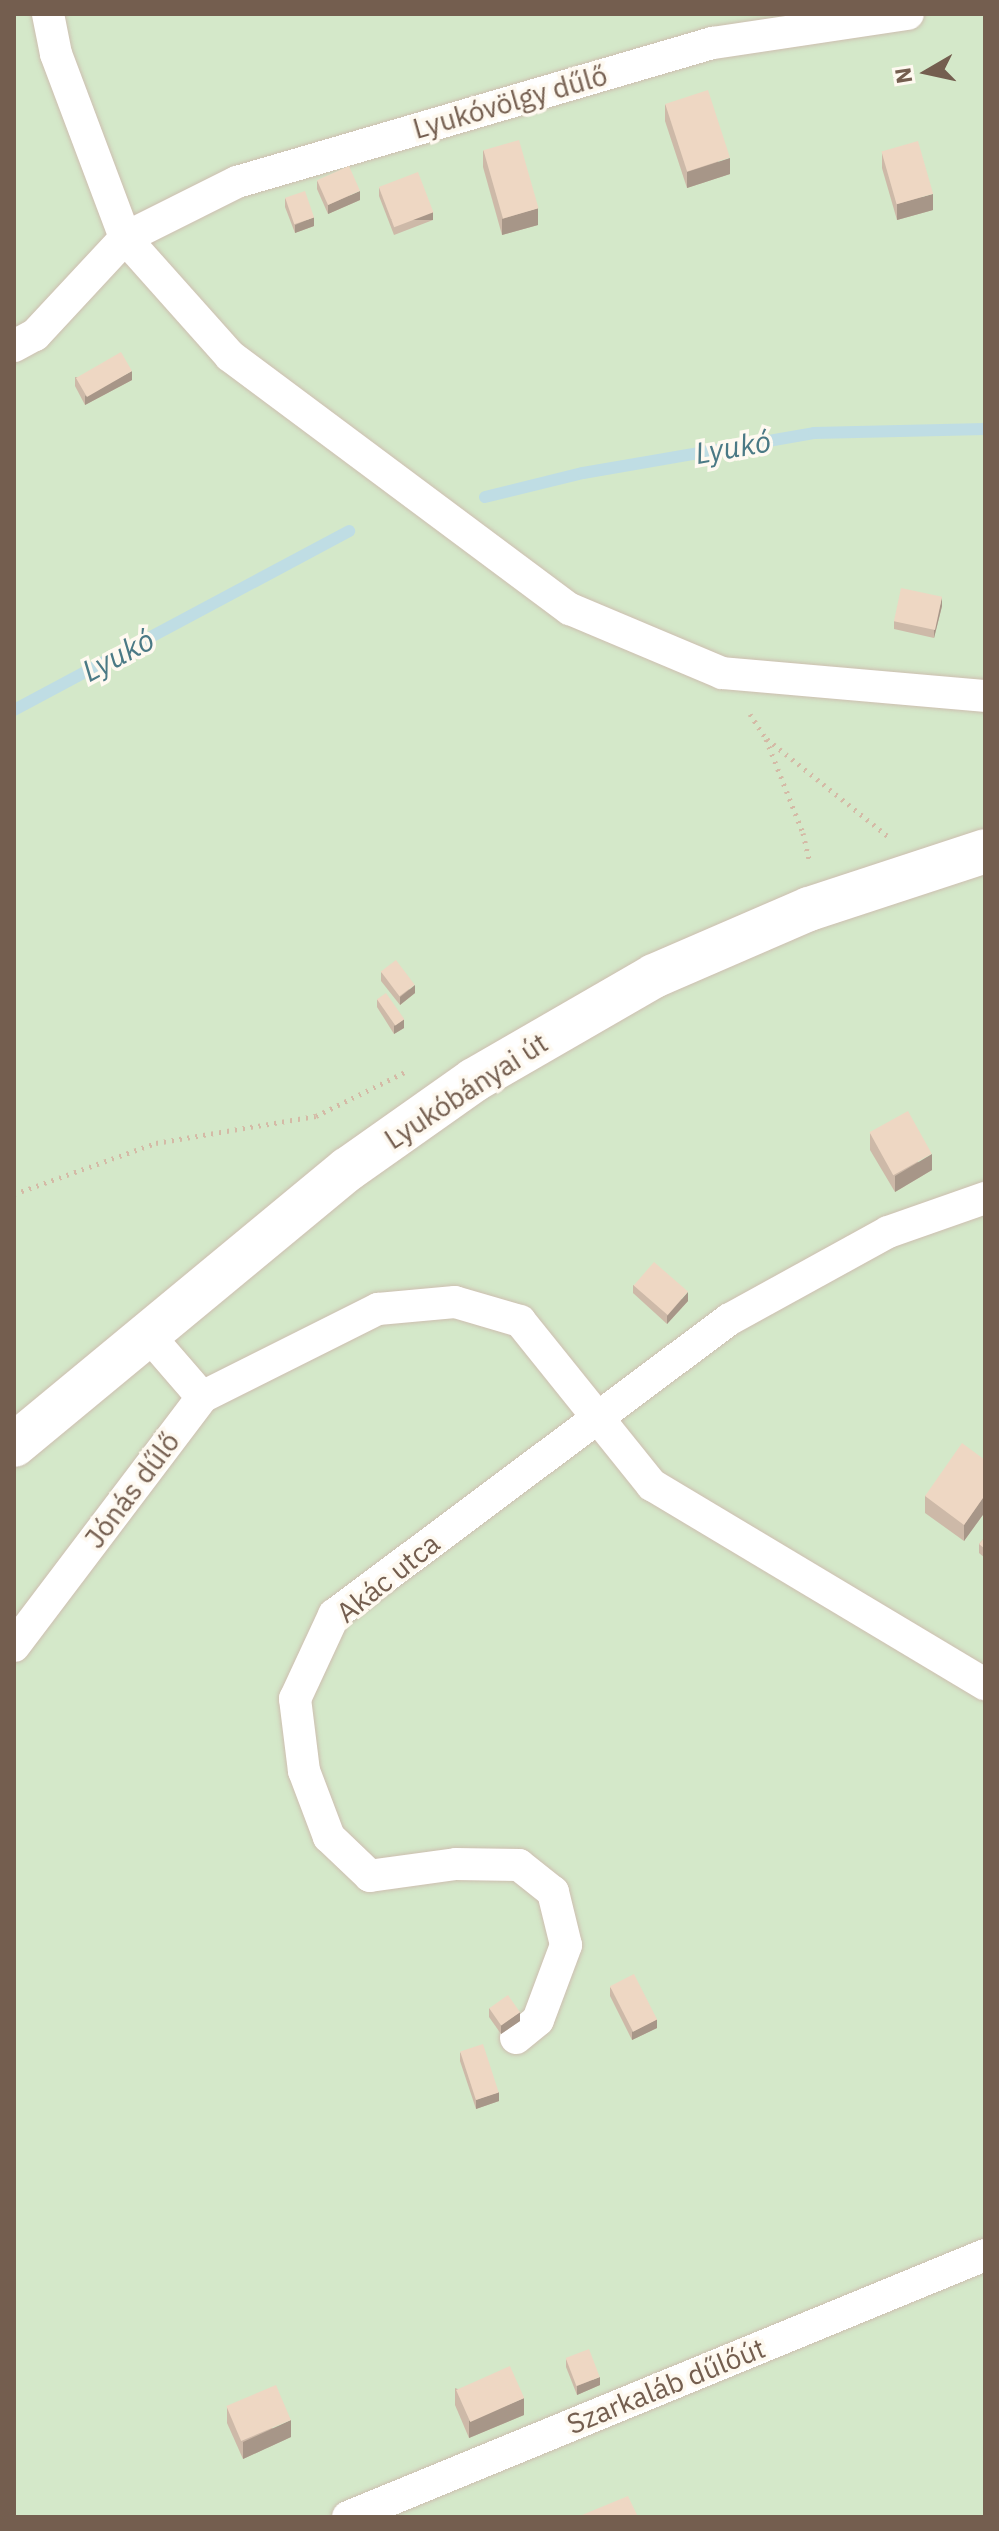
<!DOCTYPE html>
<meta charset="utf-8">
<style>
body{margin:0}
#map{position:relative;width:999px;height:2531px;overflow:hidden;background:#fbf5ea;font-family:"IBM Plex Sans",sans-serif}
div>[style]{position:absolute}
.green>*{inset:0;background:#d4e8c9;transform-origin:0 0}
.stream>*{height:12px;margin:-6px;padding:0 6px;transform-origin:6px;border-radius:6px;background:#bfdde4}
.path>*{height:5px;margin-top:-2.5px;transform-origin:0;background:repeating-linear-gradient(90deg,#d4baa6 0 2px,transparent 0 8px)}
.roads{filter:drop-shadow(0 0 2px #cdbeb0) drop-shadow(0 0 2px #cdbeb0)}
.street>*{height:32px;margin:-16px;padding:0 16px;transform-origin:16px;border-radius:16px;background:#fff}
.secondary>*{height:44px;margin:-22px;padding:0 22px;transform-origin:22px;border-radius:22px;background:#fff}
.wall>*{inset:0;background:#cdb9a8}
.shaded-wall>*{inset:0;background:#a79688;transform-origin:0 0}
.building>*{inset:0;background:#eed7c3;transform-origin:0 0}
span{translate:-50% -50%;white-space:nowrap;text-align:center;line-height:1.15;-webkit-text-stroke:7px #fef9f0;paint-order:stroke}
.street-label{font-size:28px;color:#745e4f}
.water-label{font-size:30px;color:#4a7985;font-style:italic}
.frame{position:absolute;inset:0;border:16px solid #745e4f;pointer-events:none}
.north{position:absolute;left:887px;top:32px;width:80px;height:80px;-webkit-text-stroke:6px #fef9f0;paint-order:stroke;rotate:261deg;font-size:22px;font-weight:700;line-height:32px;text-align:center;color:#745e4f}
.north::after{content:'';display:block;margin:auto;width:28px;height:36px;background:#745e4f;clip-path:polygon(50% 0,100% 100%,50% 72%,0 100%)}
</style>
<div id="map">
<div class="green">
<div style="left:14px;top:14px;width:971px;height:2503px"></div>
</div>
<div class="stream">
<div style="left:485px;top:497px;width:101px;rotate:-13.8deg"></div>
<div style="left:583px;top:473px;width:234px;rotate:-9.8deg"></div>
<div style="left:814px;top:433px;width:171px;rotate:-1.3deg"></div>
<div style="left:14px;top:710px;width:380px;rotate:-28.1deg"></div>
</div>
<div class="path">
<div style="left:750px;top:714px;width:30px;rotate:57deg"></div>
<div style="left:766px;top:739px;width:101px;rotate:68.5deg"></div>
<div style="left:803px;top:833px;width:31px;rotate:77deg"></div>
<div style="left:767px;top:739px;width:158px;rotate:38.8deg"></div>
<div style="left:14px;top:1194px;width:151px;rotate:-19.8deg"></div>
<div style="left:156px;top:1143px;width:162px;rotate:-9.6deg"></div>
<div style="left:316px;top:1116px;width:102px;rotate:-26.3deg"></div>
</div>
<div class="roads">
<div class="street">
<div style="left:48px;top:14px;width:41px;rotate:78.7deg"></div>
<div style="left:56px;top:54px;width:197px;rotate:69.4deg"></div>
<div style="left:125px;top:238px;width:158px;rotate:48.3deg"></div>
<div style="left:230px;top:356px;width:424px;rotate:36.7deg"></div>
<div style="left:570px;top:609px;width:165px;rotate:22.8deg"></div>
<div style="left:722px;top:673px;width:264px;rotate:5deg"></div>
<div style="left:14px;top:346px;width:24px;rotate:-28deg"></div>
<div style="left:35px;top:335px;width:132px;rotate:-47.1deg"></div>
<div style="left:125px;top:238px;width:125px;rotate:-26.6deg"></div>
<div style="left:237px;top:182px;width:496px;rotate:-16.3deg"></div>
<div style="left:713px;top:43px;width:197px;rotate:-8.5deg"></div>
<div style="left:202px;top:1397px;width:197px;rotate:-26.6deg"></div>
<div style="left:378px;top:1309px;width:77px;rotate:-5.2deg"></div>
<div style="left:455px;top:1302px;width:68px;rotate:16.3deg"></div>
<div style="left:520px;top:1321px;width:211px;rotate:51.2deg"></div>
<div style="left:652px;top:1485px;width:388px;rotate:30.9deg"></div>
<div style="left:14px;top:1646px;width:312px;rotate:-52.9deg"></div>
<div style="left:202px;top:1397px;width:79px;rotate:-130.9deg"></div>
<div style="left:516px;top:2038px;width:28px;rotate:-39deg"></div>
<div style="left:538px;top:2020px;width:80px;rotate:-69.5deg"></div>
<div style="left:566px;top:1945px;width:55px;rotate:-103.8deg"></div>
<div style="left:553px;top:1892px;width:43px;rotate:-141.5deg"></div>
<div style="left:519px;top:1865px;width:63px;rotate:-179.1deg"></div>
<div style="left:456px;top:1864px;width:87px;rotate:172.1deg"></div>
<div style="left:370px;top:1876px;width:57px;rotate:-136.4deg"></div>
<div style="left:329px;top:1837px;width:71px;rotate:-110.7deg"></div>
<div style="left:304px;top:1771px;width:73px;rotate:-97.1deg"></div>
<div style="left:295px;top:1699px;width:93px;rotate:-65.1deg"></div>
<div style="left:334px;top:1615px;width:494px;rotate:-36.8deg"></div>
<div style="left:730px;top:1319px;width:180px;rotate:-28.8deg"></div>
<div style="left:888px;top:1232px;width:103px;rotate:-19.3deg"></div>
<div style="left:348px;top:2517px;width:689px;rotate:-22.36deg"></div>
</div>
<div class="secondary">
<div style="left:14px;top:1445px;width:433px;rotate:-39.6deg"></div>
<div style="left:348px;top:1169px;width:154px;rotate:-35.2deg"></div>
<div style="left:474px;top:1080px;width:208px;rotate:-30deg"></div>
<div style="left:654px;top:976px;width:169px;rotate:-23.4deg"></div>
<div style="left:809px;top:909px;width:185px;rotate:-18.2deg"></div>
</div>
</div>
<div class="wall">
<div style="clip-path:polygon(665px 104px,730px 174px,687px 188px,665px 121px)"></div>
<div style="clip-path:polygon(483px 150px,538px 225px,502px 235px,483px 167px)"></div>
<div style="clip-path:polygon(882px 152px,933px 210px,897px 220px,882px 168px)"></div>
<div style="clip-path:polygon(317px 181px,360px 200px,328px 214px,317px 189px)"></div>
<div style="clip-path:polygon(379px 187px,433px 220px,394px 235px,379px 196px)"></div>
<div style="clip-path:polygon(285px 198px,314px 226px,295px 233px,285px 207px)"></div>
<div style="clip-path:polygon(75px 377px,132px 380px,85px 405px,75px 386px)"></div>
<div style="clip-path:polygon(942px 606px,934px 638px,894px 629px,894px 621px)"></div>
<div style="clip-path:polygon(381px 972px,415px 993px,400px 1005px,381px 981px)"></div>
<div style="clip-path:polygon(377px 999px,404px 1028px,394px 1034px,377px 1007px)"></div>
<div style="clip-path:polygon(870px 1133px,932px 1170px,895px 1192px,870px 1150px)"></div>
<div style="clip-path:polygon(633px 1285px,688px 1301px,667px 1324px,633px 1293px)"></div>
<div style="clip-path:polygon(985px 1460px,985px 1512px,964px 1541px,925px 1513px,925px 1496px)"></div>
<div style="clip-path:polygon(985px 1537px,985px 1558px,979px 1553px,979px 1544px)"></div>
<div style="clip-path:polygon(610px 1987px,657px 2028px,632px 2040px,610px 1996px)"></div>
<div style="clip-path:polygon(489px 2008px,520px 2021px,501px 2034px,489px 2017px)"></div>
<div style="clip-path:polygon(460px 2052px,499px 2101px,476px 2109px,460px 2061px)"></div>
<div style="clip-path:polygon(566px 2359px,600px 2385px,577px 2395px,566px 2367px)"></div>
<div style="clip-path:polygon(455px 2388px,524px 2415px,469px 2438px,455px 2405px)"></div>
<div style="clip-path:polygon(227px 2407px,291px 2437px,243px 2459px,227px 2423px)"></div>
</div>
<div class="shaded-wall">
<div style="clip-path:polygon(730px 158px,730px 174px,687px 188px,687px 172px)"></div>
<div style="clip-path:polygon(360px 191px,360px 200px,328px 214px,328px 205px)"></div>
<div style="clip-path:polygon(933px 194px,933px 210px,897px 220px,897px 204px)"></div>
<div style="clip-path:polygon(538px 208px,538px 225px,502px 235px,502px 219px)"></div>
<div style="left:433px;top:212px;width:8px;height:42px;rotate:90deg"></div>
<div style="clip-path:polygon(314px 217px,314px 226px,295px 233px,295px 225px)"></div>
<div style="clip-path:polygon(132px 371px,132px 380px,85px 405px,85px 396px)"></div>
<div style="clip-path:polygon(942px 597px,942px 606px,934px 638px,934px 630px)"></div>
<div style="clip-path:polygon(415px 985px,415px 993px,400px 1005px,400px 997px)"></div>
<div style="clip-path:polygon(404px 1019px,404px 1028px,394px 1034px,394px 1026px)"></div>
<div style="clip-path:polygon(932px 1154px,932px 1170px,895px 1192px,895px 1176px)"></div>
<div style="clip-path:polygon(688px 1292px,688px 1301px,667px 1324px,667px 1316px)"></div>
<div style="clip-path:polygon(985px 1495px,985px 1512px,964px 1541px,964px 1525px)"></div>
<div style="clip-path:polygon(520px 2012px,520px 2021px,501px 2034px,501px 2025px)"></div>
<div style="clip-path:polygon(657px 2019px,657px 2028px,632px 2040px,632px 2032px)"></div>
<div style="clip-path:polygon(499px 2092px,499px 2101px,476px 2109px,476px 2100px)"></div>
<div style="clip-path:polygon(600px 2377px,600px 2385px,577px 2395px,577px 2386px)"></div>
<div style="clip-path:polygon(524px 2398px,524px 2415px,469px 2438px,469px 2421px)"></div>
<div style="clip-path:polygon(291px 2420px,291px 2437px,243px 2459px,243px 2442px)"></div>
</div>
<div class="building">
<div style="left:708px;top:90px;width:71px;height:45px;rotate:72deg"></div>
<div style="left:519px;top:140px;width:71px;height:37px;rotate:74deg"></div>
<div style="left:918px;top:141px;width:55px;height:38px;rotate:74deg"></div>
<div style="left:349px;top:166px;width:27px;height:35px;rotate:66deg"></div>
<div style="left:418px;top:172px;width:43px;height:42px;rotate:69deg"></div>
<div style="left:305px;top:191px;width:28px;height:21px;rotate:71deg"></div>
<div style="left:121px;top:352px;width:22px;height:52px;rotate:60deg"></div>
<div style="left:901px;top:588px;width:42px;height:34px;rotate:12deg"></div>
<div style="left:396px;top:960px;width:31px;height:19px;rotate:53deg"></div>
<div style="left:386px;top:993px;width:32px;height:11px;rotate:55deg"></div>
<div style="left:908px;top:1111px;width:49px;height:44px;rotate:61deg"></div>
<div style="left:654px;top:1262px;width:45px;height:31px;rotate:41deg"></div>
<div style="clip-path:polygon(962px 1443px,985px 1460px,985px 1495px,964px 1525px,925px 1496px)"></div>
<div style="clip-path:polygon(985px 1537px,985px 1549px,979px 1544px)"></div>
<div style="left:634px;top:1974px;width:51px;height:27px;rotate:63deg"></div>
<div style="left:508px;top:1995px;width:21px;height:23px;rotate:55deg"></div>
<div style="left:483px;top:2044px;width:51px;height:24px;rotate:72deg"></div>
<div style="left:589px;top:2349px;width:30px;height:25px;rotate:69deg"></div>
<div style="left:510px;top:2366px;width:35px;height:59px;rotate:66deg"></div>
<div style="left:276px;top:2385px;width:38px;height:54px;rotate:67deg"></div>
<div style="clip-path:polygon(628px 2496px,638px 2517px,582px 2517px,582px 2515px)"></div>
</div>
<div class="street-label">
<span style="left:510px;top:102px;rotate:-16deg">Lyukóvölgy dűlő</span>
<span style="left:466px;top:1091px;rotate:-33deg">Lyukóbányai út</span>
<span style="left:132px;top:1490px;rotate:-53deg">Jónás dűlő</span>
<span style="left:388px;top:1578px;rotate:-39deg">Akác utca</span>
<span style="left:666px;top:2386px;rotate:-22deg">Szarkaláb dűlőút</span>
</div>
<div class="water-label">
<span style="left:733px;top:447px;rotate:-10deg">Lyukó</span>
<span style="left:118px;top:655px;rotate:-28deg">Lyukó</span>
</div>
<div class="frame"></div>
<div class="north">N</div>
</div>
